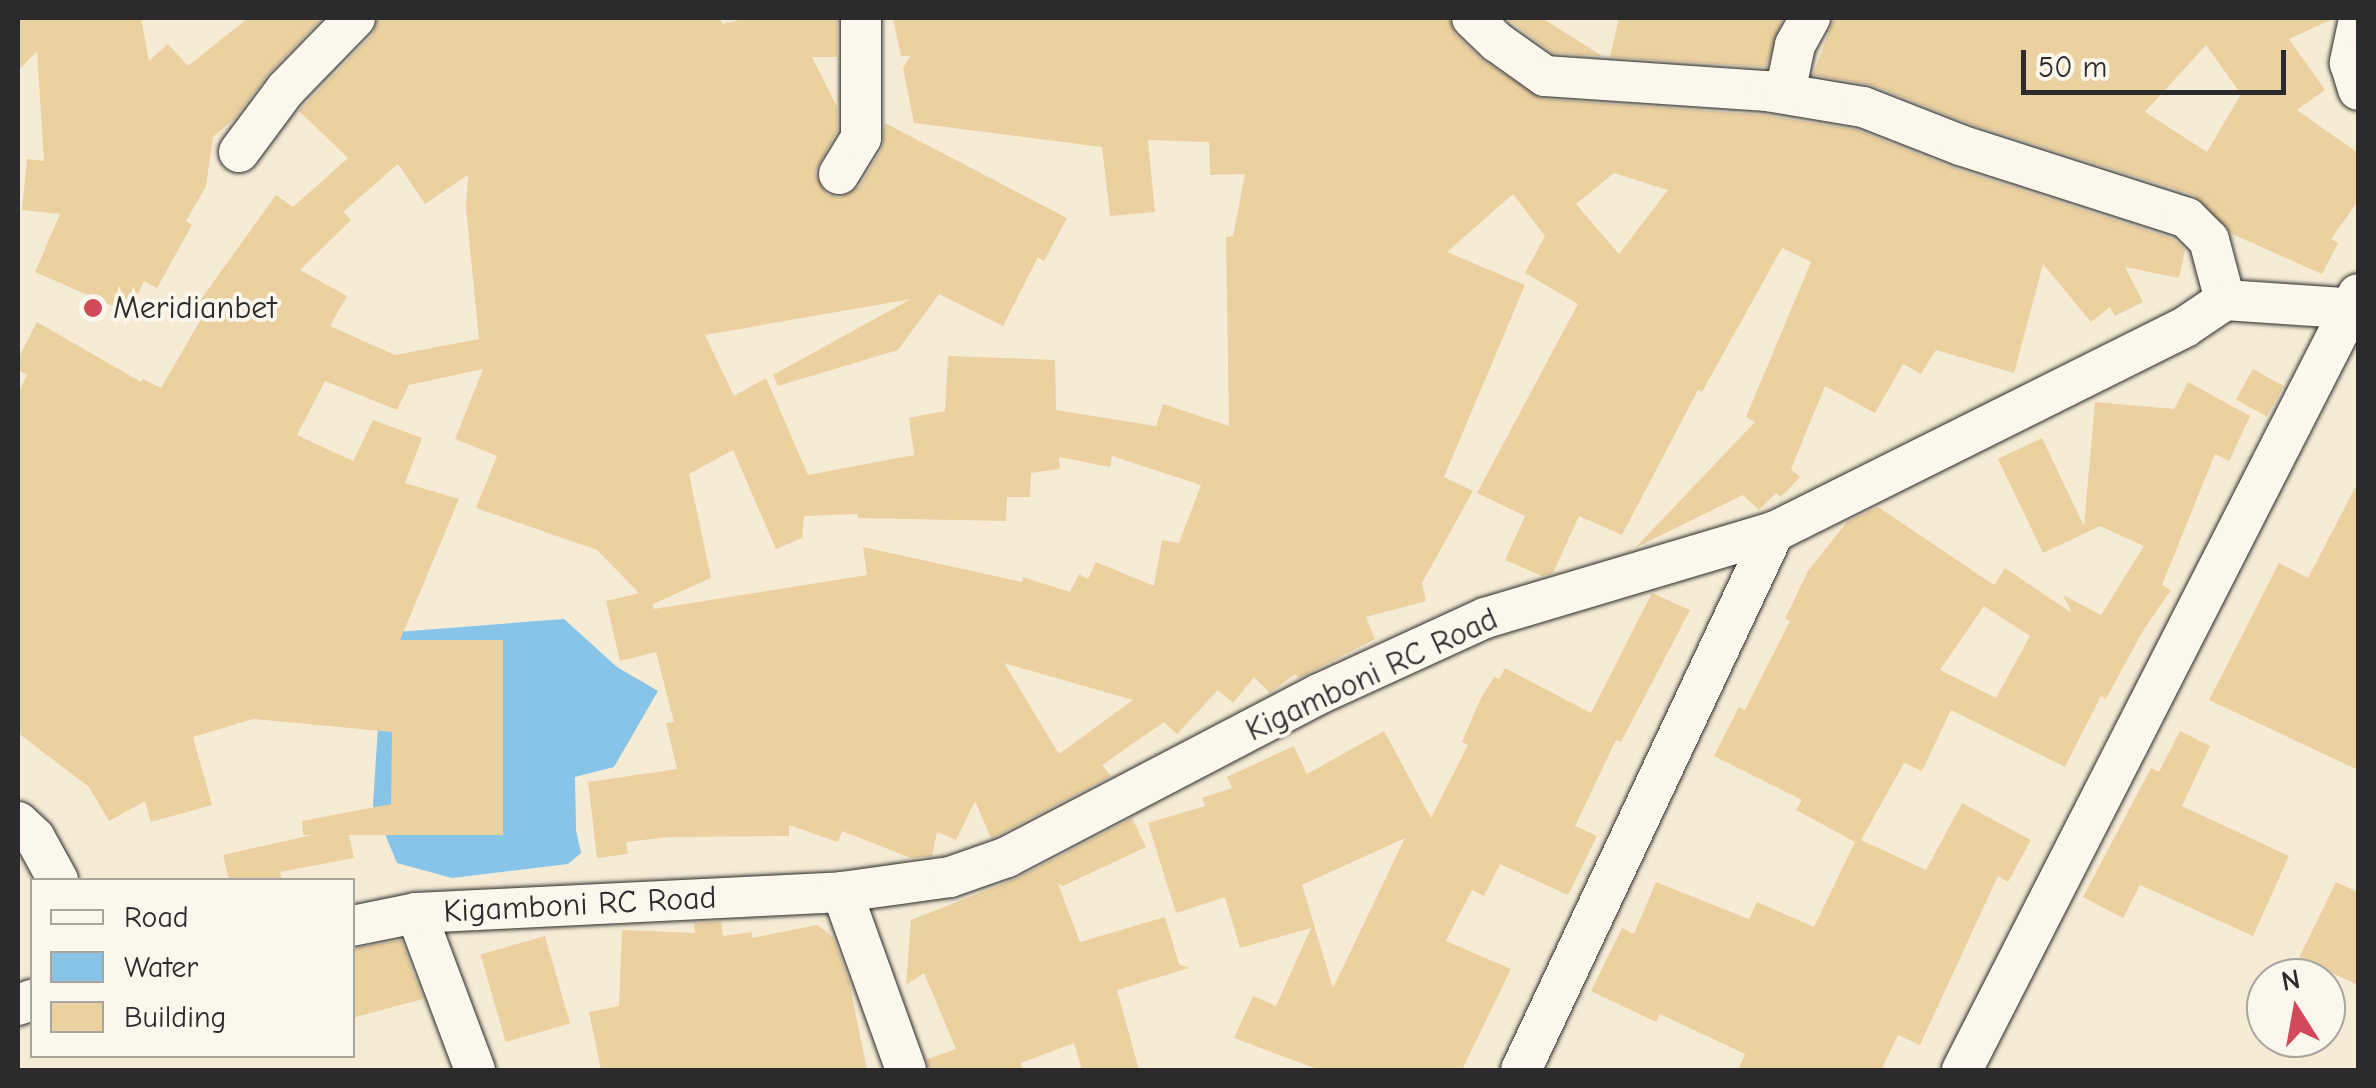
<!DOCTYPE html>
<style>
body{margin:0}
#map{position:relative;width:2376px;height:1088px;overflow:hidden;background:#f6ecd5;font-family:"Comic Neue",sans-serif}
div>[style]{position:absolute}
.water>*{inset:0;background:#87c4e7}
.building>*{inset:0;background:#ebd1a0;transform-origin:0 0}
.roads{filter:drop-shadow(0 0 2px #2b2b2b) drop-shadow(0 0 2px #2b2b2b)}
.minor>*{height:40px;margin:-20px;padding:0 20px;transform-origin:20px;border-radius:20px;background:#fbf7ec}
.dots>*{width:28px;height:28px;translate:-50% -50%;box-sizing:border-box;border:5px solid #fbf7ec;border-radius:50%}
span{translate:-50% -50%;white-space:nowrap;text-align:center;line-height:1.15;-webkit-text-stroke:8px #fbf7ec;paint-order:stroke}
.poi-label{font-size:32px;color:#2b2b2b}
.left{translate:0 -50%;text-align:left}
.street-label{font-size:32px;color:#2b2b2b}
.frame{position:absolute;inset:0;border:20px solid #2b2b2b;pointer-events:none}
.legend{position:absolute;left:30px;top:878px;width:325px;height:180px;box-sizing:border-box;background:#fbf7ec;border:2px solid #a8a59f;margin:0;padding:12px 18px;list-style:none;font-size:30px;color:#2b2b2b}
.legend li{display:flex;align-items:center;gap:20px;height:50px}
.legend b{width:50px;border:2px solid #a8a59f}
.north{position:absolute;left:2246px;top:958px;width:100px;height:100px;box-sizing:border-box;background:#fbf7ec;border:2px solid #a8a59f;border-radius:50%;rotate:349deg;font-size:28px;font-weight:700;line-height:40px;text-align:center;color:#2b2b2b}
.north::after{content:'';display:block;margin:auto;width:35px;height:45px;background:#d1495b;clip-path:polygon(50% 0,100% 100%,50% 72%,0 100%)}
.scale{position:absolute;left:2021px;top:50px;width:265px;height:45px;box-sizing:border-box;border:5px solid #2b2b2b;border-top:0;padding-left:12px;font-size:30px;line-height:35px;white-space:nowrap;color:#2b2b2b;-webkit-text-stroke:8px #fbf7ec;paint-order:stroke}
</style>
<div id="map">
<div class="water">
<div style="clip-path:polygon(564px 619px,617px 667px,658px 691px,614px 767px,575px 777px,576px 830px,581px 853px,568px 864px,452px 878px,397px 863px,373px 805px,384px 633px)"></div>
</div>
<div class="building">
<div style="clip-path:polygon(18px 18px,141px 18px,149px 61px,168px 44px,188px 66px,248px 18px,322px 18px,269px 73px,234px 119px,213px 137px,206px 186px,186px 221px,192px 225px,157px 288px,144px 281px,129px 313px,35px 272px,60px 214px,22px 210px,27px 159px,44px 161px,37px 51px,18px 71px)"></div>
<div style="clip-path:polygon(evenodd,378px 18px,719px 18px,723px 24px,747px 18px,837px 18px,837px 57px,812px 57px,837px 107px,837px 131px,815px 172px,826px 194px,839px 198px,859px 187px,882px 149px,885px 123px,1067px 218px,1044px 261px,1038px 257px,1003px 326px,939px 294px,898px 350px,778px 386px,773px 375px,911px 299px,705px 335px,734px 396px,766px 378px,808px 475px,914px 455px,909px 418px,945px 411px,948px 356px,1055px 360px,1056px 410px,1156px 426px,1163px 404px,1229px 426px,1226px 237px,1233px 236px,1245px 174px,1210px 175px,1209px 142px,1148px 140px,1155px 212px,1110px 216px,1102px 147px,914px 123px,903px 68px,910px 56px,901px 56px,893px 18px,1449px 18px,1455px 34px,1481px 59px,1542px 99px,1764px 115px,1857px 130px,1953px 168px,2174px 239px,2185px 250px,2179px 278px,2125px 267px,2143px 302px,2115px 316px,2110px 307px,2091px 322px,2043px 264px,2014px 373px,1936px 350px,1921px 374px,1903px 364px,1875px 413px,1825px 386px,1791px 469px,1800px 477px,1781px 497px,1776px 493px,1759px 510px,1743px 495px,1635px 548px,1755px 422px,1746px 417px,1811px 262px,1782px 248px,1702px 392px,1698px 390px,1622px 535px,1579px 516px,1553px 573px,1542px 576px,1505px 560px,1525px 516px,1477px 493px,1578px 304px,1525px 273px,1545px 236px,1513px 194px,1447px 252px,1525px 285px,1444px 477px,1473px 491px,1422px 583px,1426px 601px,1366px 617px,1375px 639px,1299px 678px,1295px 674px,1270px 693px,1254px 677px,1233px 703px,1218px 690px,1177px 734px,1164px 722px,1102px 765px,1111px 776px,998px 835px,991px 838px,975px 801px,956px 840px,937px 832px,932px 856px,911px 858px,842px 831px,838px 842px,789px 825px,789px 836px,669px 837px,626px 842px,628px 854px,597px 858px,588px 782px,677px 769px,666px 723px,674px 722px,656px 652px,620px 661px,606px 601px,639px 593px,597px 550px,476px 508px,497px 456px,455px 439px,483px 369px,409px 385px,397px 410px,325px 381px,297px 435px,353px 461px,373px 420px,422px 438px,405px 483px,459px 499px,400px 640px,503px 640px,503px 835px,349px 835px,354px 858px,280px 872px,282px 880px,229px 880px,223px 855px,312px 835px,303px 835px,302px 821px,391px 804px,392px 732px,253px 719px,193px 737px,212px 805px,151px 822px,145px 801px,109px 821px,89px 787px,18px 733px,18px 393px,27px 375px,18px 370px,18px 359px,37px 322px,141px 382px,143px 379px,161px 388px,204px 314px,194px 309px,276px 195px,293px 207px,348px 158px,299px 111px,372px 35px,378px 18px,398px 164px,425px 204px,468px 175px,466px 208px,479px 339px,395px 355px,330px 326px,347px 296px,300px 270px,351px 220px,343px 212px,398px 164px,378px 18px,1614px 173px,1668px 190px,1619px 254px,1576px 204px,1614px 173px,378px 18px,733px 450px,776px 549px,802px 538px,804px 516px,857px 514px,858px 518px,1006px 521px,1007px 497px,1030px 497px,1031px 473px,1060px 469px,1059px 457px,1110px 467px,1112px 456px,1201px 485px,1179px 543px,1162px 540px,1154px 586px,1096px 562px,1088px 579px,1079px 574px,1070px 592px,1023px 577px,1022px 582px,863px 547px,867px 575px,654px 609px,653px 604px,711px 578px,689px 474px,733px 450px,378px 18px,1004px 663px,1133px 700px,1059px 754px,1004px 663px)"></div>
<div style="clip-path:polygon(1506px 18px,1542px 18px,1602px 56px,1553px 53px)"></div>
<div style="clip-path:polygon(1619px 18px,1783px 18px,1766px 67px,1610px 57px)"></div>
<div style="clip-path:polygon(evenodd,1834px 18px,2335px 18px,2289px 39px,2325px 90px,2297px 110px,2358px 153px,2358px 201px,2331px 239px,2338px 243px,2322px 274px,2232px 234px,2194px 195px,1968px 123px,1872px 85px,1813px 75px,1834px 18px,2206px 45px,2241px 94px,2207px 152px,2145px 112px,2206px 45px)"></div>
<div style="left:2253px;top:369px;width:35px;height:35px;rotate:29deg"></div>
<div style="clip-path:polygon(evenodd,2188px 382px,2250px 416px,2229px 461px,2215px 454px,2162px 585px,2171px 590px,2144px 629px,2106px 699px,2101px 696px,2065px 767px,1951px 710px,1922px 771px,1904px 763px,1861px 840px,1926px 870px,1962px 803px,2031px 840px,2008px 882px,1998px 876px,1920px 1045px,1898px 1035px,1881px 1070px,1738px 1070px,1745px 1054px,1660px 1014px,1656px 1022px,1591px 991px,1622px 928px,1634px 934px,1656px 882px,1749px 919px,1757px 902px,1814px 927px,1855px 842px,1796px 810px,1802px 800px,1714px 756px,1739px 707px,1745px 710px,1790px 621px,1785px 619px,1808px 571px,1847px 522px,1878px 507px,1994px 585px,2005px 568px,2072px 613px,2063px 595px,2101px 615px,2144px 546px,2100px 526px,2043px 553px,1998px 459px,2042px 438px,2084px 526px,2095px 402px,2174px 409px,2188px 382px,1984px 606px,2030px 636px,1996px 698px,1940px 670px,1984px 606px)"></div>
<div style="clip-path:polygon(2358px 482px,2358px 770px,2209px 700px,2279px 563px,2308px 578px)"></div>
<div style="clip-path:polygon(evenodd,1652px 593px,1690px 610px,1621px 742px,1616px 740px,1575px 826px,1597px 836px,1568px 895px,1500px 864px,1484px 896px,1472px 890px,1446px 941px,1511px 969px,1462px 1070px,1320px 1070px,1234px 1038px,1253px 996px,1276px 1006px,1311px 928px,1240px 948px,1225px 897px,1176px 913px,1148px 823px,1205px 806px,1202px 798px,1232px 788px,1227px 777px,1294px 746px,1307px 774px,1384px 731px,1431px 818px,1468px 745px,1462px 742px,1480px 700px,1494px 677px,1499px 679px,1505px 668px,1591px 713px,1652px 593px,1405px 838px,1333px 988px,1302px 885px,1405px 838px)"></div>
<div style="clip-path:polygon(2180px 731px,2210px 746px,2182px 806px,2289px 856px,2253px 936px,2140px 885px,2123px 918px,2083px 897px,2151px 768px,2159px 772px)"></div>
<div style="clip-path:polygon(1132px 818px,1146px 847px,1063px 886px,1058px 884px,1080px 942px,1165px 917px,1179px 964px,1189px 968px,1117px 990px,1139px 1070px,1082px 1070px,1074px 1043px,1021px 1063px,1023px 1070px,929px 1070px,927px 1059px,956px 1049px,924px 973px,906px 985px,911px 920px,1018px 878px)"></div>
<div style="clip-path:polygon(2336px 882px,2358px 892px,2358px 985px,2299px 958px)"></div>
<div style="clip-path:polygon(721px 922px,723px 936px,752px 932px,752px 938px,817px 925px,833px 937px,849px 981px,867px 1070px,601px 1070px,589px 1012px,619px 1006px,622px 930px,695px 933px,694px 923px)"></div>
<div style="left:545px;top:936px;width:91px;height:67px;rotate:74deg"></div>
<div style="clip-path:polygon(401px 940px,423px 999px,352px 1018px,352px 949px)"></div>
</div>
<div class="roads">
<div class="minor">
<div style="left:1472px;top:18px;width:35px;rotate:44deg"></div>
<div style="left:1497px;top:42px;width:59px;rotate:35.3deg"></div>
<div style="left:1545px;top:76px;width:223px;rotate:3.9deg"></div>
<div style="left:1767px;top:91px;width:97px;rotate:9.5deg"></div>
<div style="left:1863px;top:107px;width:104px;rotate:21.4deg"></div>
<div style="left:1960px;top:145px;width:238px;rotate:17.8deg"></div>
<div style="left:2187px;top:218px;width:31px;rotate:45deg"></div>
<div style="left:2209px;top:240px;width:62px;rotate:75.1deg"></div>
<div style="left:2358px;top:24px;width:40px;rotate:102deg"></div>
<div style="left:2350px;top:63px;width:28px;rotate:73deg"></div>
<div style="left:1785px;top:93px;width:49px;rotate:-78.2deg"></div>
<div style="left:1795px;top:45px;width:31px;rotate:-61deg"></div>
<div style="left:239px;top:152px;width:79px;rotate:-53.3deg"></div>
<div style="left:286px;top:89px;width:99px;rotate:-45.8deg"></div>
<div style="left:839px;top:174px;width:42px;rotate:-58.6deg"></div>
<div style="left:861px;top:138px;width:120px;rotate:-90deg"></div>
<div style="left:18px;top:822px;width:23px;rotate:43deg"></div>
<div style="left:35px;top:838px;width:48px;rotate:61.3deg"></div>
<div style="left:842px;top:892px;width:189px;rotate:70.2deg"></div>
<div style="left:416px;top:913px;width:168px;rotate:69.4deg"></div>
<div style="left:352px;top:926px;width:65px;rotate:-11.5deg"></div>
<div style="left:416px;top:913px;width:427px;rotate:-2.8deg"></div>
<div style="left:842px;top:892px;width:109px;rotate:-7.9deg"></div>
<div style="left:950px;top:877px;width:60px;rotate:-19.3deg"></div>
<div style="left:1007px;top:857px;width:352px;rotate:-27.6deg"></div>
<div style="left:1319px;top:694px;width:183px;rotate:-24.6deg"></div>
<div style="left:1485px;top:618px;width:302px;rotate:-16.6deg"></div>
<div style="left:1774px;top:532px;width:459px;rotate:-26.5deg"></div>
<div style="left:2185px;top:327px;width:48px;rotate:-34deg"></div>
<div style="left:2225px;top:300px;width:133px;rotate:3.9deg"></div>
<div style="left:18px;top:1005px;width:15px;rotate:-20deg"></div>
<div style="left:1521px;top:1070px;width:595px;rotate:-64.81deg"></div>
<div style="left:1962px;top:1070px;width:871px;rotate:-62.96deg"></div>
</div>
</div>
<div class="dots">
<div style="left:93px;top:308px;background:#d1495b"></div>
</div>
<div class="poi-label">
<span class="left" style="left:113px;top:308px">Meridianbet</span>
</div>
<div class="street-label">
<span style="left:1372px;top:675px;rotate:-25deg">Kigamboni RC Road</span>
<span style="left:580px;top:905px;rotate:-3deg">Kigamboni RC Road</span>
</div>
<div class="frame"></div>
<ul class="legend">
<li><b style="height:12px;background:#fbf7ec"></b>Road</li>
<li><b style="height:28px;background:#87c4e7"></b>Water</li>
<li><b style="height:28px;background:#ebd1a0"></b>Building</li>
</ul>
<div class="north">N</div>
<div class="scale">50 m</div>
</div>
